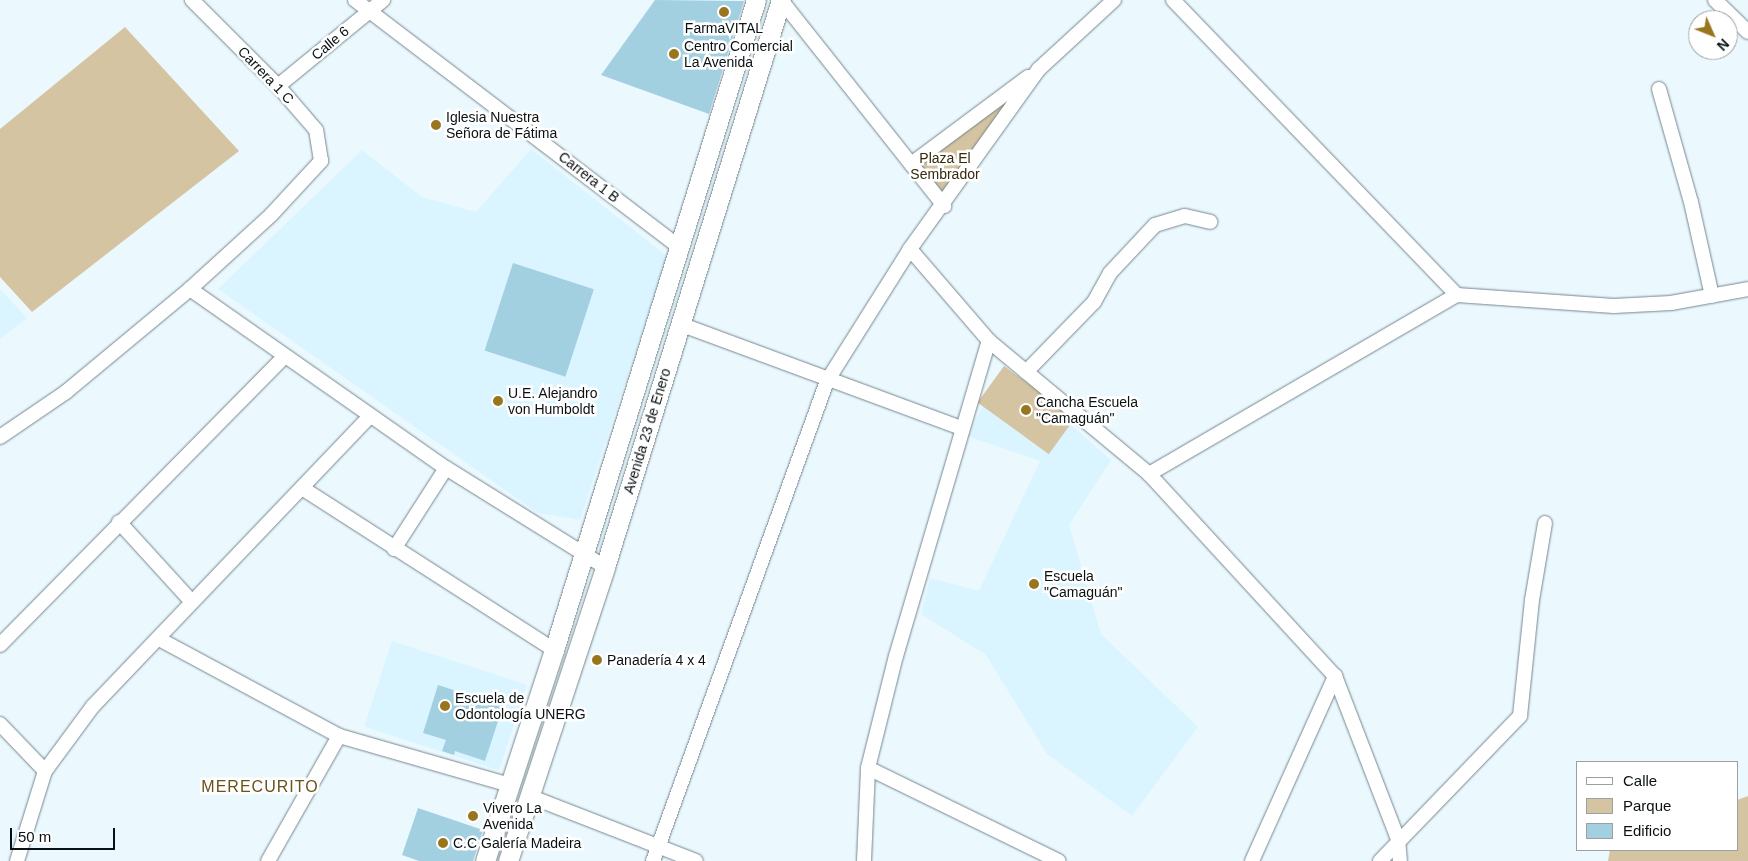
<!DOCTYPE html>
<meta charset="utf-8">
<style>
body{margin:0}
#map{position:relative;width:1748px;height:861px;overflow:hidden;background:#ebf9ff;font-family:Helvetica,sans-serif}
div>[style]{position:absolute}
.built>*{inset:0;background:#daf5ff;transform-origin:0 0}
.green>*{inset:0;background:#d4c4a1;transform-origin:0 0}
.building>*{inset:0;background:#a3d0e1;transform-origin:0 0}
.roads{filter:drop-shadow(0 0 1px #76868c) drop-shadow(0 0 1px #76868c)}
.street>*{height:14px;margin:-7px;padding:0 7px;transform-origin:7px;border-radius:7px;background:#fff}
.secondary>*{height:19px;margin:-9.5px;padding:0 9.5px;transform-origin:9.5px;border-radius:9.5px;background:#fff}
.dots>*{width:14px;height:14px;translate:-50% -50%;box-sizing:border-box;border:2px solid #fff;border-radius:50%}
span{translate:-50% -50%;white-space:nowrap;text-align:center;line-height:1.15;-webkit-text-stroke:5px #fff;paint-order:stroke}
.poi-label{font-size:14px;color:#0a1113}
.left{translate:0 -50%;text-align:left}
.street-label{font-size:14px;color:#0a1113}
.park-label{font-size:14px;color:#372a0b}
.quarter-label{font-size:16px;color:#6a5219;letter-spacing:1px}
.legend{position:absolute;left:1576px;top:761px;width:162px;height:90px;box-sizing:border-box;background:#fff;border:1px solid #9da0a1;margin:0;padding:6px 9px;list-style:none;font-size:15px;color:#0a1113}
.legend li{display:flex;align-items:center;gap:10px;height:25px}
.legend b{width:25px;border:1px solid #9da0a1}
.north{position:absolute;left:1688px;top:10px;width:50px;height:50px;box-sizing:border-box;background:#fff;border:1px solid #9da0a1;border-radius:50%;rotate:134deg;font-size:14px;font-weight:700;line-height:20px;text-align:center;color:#0a1113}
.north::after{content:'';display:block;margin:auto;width:18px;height:22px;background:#987620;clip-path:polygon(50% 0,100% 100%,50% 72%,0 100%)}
.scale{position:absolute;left:10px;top:828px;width:105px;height:22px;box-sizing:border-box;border:2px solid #0a1113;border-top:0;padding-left:6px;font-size:15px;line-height:18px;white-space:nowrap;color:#0a1113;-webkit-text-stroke:4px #fff;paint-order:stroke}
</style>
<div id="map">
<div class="built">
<div style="clip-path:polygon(531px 149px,667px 256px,580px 520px,538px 513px,218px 289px,362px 150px,422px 197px,476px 212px)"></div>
<div style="clip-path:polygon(0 289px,27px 318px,0 339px)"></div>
<div style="clip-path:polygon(1004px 366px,1111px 460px,1069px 525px,1101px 634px,1198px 727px,1132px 816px,1047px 754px,986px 655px,921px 614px,930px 578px,979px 591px,1040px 461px,967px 436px)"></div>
<div style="left:392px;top:641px;width:142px;height:90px;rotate:18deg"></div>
</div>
<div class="green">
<div style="clip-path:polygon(125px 27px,239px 151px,32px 312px,0 277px,0 129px)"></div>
<div style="clip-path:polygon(1018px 93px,945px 195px,919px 163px)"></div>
<div style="left:1004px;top:366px;width:88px;height:45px;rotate:36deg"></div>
<div style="clip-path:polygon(1748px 796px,1748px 861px,1608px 861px,1610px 850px,1737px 850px,1737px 800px)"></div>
</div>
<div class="building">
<div style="clip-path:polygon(655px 0,744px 1px,709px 114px,601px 75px)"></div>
<div style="left:513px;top:263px;width:85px;height:92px;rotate:18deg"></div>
<div style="clip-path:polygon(438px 685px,503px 706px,485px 761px,455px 751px,454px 755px,442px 751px,446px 740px,423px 733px)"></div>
<div style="clip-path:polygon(418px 808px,483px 830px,473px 861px,419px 861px,402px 855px)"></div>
</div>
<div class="roads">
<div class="street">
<div style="left:355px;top:0;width:407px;rotate:37.3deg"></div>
<div style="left:781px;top:0;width:263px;rotate:51.6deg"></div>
<div style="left:1173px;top:0;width:409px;rotate:46.1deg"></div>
<div style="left:1715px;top:0;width:46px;rotate:44.1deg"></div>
<div style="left:278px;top:86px;width:136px;rotate:-39.3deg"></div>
<div style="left:1659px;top:89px;width:117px;rotate:74.2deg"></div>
<div style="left:1691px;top:202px;width:96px;rotate:77.4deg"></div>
<div style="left:911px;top:164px;width:146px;rotate:-36.6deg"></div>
<div style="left:910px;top:249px;width:121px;rotate:49.3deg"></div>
<div style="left:989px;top:341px;width:208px;rotate:39.7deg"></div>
<div style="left:1149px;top:474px;width:275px;rotate:47.4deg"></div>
<div style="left:1335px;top:676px;width:175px;rotate:68.9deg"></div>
<div style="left:1398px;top:839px;width:22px;rotate:85deg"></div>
<div style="left:190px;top:289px;width:312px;rotate:35deg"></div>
<div style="left:446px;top:468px;width:187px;rotate:31.9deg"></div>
<div style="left:680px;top:324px;width:300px;rotate:20.3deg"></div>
<div style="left:1026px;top:372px;width:98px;rotate:-45.8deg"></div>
<div style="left:1094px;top:302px;width:33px;rotate:-61deg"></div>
<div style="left:1110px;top:273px;width:66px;rotate:-46.8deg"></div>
<div style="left:1155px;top:225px;width:31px;rotate:-17deg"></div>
<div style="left:1185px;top:216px;width:26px;rotate:13deg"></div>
<div style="left:0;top:437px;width:80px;rotate:-34.3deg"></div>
<div style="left:66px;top:392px;width:161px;rotate:-39.7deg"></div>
<div style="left:190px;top:289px;width:110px;rotate:-42.4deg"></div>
<div style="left:271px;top:215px;width:74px;rotate:-47.2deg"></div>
<div style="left:321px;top:161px;width:31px;rotate:-99deg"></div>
<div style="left:316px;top:130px;width:58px;rotate:-130.8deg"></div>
<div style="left:278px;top:86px;width:122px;rotate:-135deg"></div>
<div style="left:1149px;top:474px;width:356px;rotate:-30.2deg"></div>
<div style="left:1457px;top:295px;width:157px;rotate:4deg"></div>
<div style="left:1614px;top:306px;width:57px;rotate:-3deg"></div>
<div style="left:1671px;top:303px;width:78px;rotate:-10.3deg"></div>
<div style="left:302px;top:488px;width:300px;rotate:32.7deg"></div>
<div style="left:119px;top:522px;width:108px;rotate:47.6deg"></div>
<div style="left:394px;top:549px;width:96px;rotate:-57.3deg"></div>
<div style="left:159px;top:639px;width:204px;rotate:28.3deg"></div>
<div style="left:339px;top:736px;width:178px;rotate:16deg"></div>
<div style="left:0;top:645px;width:404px;rotate:-45.4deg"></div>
<div style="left:0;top:724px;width:65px;rotate:46.2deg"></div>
<div style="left:868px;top:768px;width:212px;rotate:26deg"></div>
<div style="left:529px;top:796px;width:179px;rotate:21.3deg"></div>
<div style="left:17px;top:861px;width:94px;rotate:-72.7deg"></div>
<div style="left:45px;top:771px;width:81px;rotate:-53.6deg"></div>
<div style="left:93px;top:706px;width:401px;rotate:-46.3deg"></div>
<div style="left:268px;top:861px;width:144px;rotate:-60.4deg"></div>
<div style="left:653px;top:861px;width:511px;rotate:-70.07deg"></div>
<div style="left:827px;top:381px;width:156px;rotate:-57.8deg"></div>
<div style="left:910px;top:249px;width:221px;rotate:-54.4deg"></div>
<div style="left:1039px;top:69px;width:102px;rotate:-42.6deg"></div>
<div style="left:864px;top:861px;width:93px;rotate:-87.5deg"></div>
<div style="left:868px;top:768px;width:115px;rotate:-76deg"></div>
<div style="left:896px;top:656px;width:328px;rotate:-73.6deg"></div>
<div style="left:1252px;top:861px;width:203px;rotate:-65.8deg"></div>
<div style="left:1380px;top:861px;width:202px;rotate:-46deg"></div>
<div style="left:1520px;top:716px;width:117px;rotate:-84.1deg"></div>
<div style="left:1532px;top:600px;width:78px;rotate:-80.4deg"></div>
</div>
<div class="secondary">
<div style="left:485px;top:861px;width:222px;rotate:-71.9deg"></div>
<div style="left:554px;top:650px;width:681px;rotate:-72.74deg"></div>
<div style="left:508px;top:861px;width:310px;rotate:-71.7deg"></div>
<div style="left:605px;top:567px;width:594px;rotate:-72.76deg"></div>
</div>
</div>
<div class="dots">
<div style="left:724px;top:12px;background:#987620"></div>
<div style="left:674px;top:54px;background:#987620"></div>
<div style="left:436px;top:125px;background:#987620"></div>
<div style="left:498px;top:401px;background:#987620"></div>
<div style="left:1026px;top:410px;background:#987620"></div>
<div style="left:1034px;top:584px;background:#987620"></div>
<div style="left:597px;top:660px;background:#987620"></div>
<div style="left:445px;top:706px;background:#987620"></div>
<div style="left:473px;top:816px;background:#987620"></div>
<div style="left:443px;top:843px;background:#987620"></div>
</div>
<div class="poi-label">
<span style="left:724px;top:28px">FarmaVITAL</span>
<span class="left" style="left:684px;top:54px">Centro Comercial<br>La Avenida</span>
<span class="left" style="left:446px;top:125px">Iglesia Nuestra<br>Señora de Fátima</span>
<span class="left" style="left:508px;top:401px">U.E. Alejandro<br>von Humboldt</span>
<span class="left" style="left:1036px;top:410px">Cancha Escuela<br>"Camaguán"</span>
<span class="left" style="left:1044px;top:584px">Escuela<br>"Camaguán"</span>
<span class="left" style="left:607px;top:660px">Panadería 4 x 4</span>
<span class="left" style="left:455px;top:706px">Escuela de<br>Odontología UNERG</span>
<span class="left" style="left:483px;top:816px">Vivero La<br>Avenida</span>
<span class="left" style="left:453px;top:843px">C.C Galería Madeira</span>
</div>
<div class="street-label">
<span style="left:330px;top:43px;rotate:-40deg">Calle 6</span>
<span style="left:266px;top:75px;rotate:46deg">Carrera 1 C</span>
<span style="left:589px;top:177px;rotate:38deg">Carrera 1 B</span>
<span style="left:647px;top:431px;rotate:-73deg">Avenida 23 de Enero</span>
</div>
<div class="park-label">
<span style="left:945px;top:166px">Plaza El<br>Sembrador</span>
</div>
<div class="quarter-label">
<span style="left:260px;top:787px">MERECURITO</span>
</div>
<ul class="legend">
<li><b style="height:6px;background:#fff"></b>Calle</li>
<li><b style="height:14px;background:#d4c4a1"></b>Parque</li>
<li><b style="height:14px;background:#a3d0e1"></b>Edificio</li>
</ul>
<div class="north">N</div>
<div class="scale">50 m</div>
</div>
